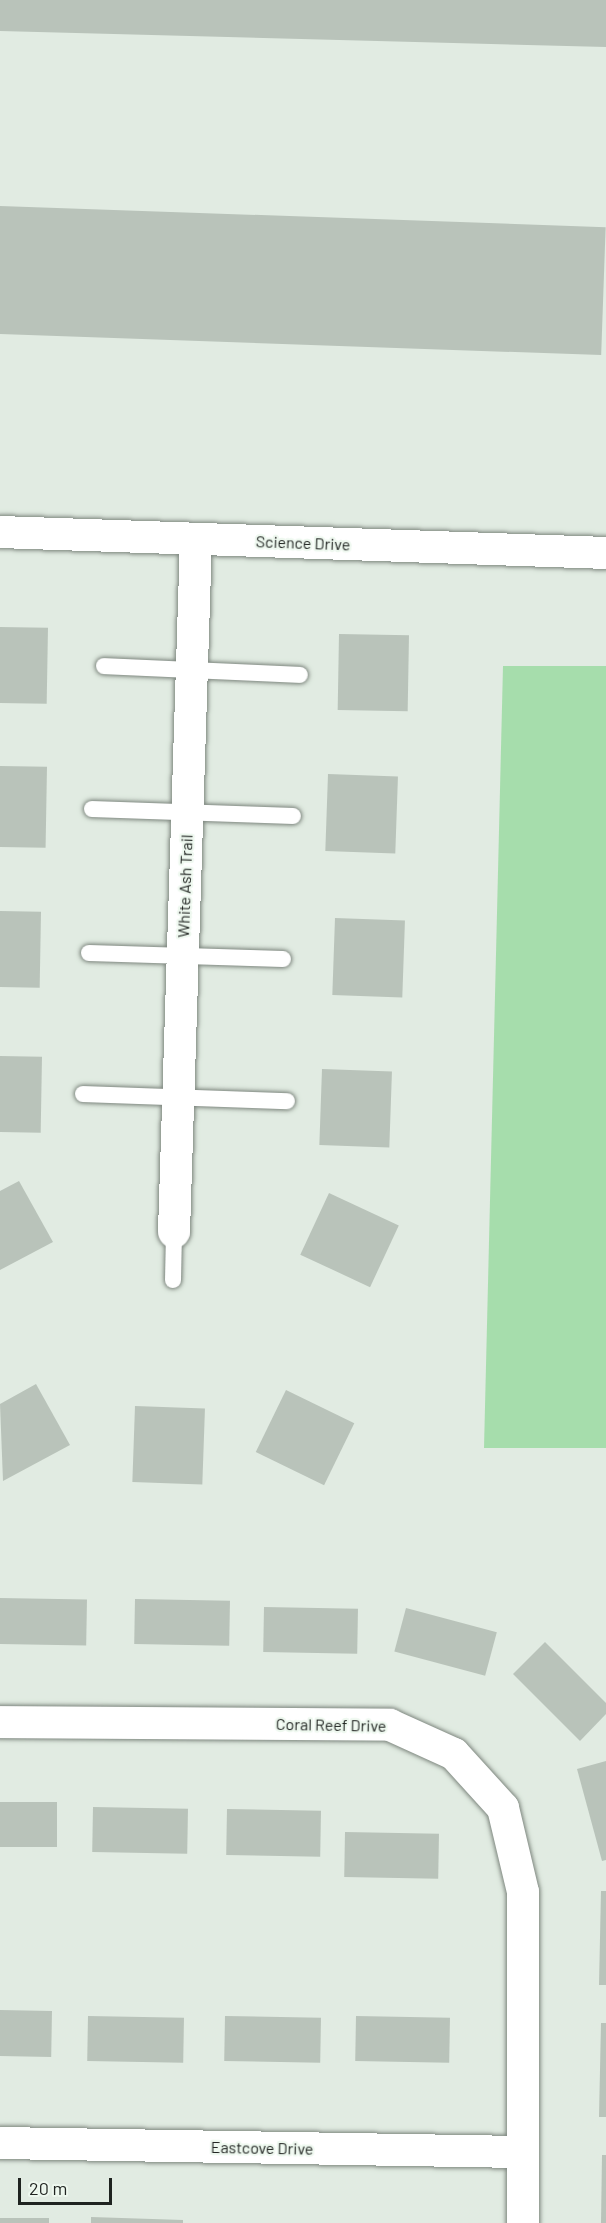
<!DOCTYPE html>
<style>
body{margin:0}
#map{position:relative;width:606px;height:2223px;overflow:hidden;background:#e1ebe2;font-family:Barlow,sans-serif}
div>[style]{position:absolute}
.water>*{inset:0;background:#a6ddac}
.building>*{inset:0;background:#b9c3ba;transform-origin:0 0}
.roads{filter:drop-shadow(0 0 2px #7e877f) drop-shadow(0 0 2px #7e877f)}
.lane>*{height:16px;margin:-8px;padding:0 8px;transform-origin:8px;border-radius:8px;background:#fff}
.street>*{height:32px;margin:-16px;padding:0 16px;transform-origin:16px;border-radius:16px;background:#fff}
span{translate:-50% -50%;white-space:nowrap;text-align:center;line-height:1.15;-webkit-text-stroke:4.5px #eef8ef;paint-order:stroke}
.street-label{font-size:16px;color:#1f2320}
.scale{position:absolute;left:18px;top:2178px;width:94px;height:27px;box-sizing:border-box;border:3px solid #1f2320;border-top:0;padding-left:8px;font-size:18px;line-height:21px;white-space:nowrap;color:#1f2320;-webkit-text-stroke:4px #eef8ef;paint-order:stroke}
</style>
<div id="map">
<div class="water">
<div style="clip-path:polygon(503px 666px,606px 666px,606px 1448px,484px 1448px)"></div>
</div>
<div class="building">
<div style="clip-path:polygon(0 0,606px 0,606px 47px,0 31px)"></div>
<div style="left:0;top:206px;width:606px;height:128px;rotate:2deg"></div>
<div style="left:0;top:627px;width:48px;height:76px;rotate:1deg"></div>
<div style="left:339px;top:634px;width:70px;height:76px;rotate:1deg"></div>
<div style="left:0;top:766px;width:47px;height:81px;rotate:1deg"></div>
<div style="left:328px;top:774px;width:70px;height:77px;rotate:2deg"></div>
<div style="left:0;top:911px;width:41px;height:76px;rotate:1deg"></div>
<div style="left:335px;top:918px;width:70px;height:77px;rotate:2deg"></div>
<div style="left:0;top:1056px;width:42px;height:76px;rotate:1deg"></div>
<div style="left:322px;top:1069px;width:70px;height:76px;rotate:2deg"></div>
<div style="clip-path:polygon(19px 1181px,53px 1242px,0 1270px,0 1191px)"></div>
<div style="left:329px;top:1193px;width:77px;height:68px;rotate:25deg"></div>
<div style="clip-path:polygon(36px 1384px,70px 1445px,3px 1481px,0 1404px)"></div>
<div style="left:286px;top:1390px;width:76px;height:69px;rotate:26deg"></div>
<div style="left:135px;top:1406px;width:70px;height:76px;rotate:2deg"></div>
<div style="left:0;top:1598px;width:87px;height:46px;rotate:1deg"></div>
<div style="left:135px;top:1599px;width:95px;height:45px;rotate:1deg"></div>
<div style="left:264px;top:1607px;width:94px;height:45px;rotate:1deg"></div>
<div style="left:406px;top:1608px;width:94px;height:45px;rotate:15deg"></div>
<div style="clip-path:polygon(545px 1642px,606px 1703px,606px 1714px,580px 1741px,513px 1674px)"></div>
<div style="clip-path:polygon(606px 1761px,606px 1860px,602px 1861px,577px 1769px)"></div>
<div style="left:0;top:1802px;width:57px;height:45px"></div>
<div style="left:93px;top:1807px;width:95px;height:45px;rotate:1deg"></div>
<div style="left:227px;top:1809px;width:94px;height:46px;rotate:1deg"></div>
<div style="left:345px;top:1832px;width:94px;height:45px;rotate:1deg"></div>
<div style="clip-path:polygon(601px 1891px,606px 1891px,606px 1985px,599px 1985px)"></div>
<div style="left:0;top:2010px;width:52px;height:46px;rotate:1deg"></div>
<div style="left:88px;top:2016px;width:96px;height:45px;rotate:1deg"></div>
<div style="left:225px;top:2016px;width:96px;height:45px;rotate:1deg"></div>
<div style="left:356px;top:2016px;width:94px;height:45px;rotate:1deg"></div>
<div style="clip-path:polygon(601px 2023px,606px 2023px,606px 2117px,599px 2117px)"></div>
<div style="clip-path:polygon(602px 2155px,606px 2155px,606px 2223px,601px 2223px)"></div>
<div style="clip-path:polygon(91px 2217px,183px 2220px,183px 2223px,91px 2223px)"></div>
<div style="left:0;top:2218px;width:49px;height:5px"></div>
</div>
<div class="roads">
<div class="lane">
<div style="left:104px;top:666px;width:196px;rotate:2.6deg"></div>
<div style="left:92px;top:809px;width:201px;rotate:2deg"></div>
<div style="left:89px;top:953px;width:194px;rotate:1.8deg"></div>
<div style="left:83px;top:1094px;width:204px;rotate:2deg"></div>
<div style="left:173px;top:1280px;width:48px;rotate:-88.8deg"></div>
</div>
<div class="street">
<div style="left:0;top:532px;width:606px;rotate:1.98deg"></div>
<div style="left:174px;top:1232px;width:693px;rotate:-88.18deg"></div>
<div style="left:0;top:1722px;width:390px;rotate:0.4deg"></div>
<div style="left:390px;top:1725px;width:70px;rotate:24.4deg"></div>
<div style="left:454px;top:1754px;width:73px;rotate:47.8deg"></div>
<div style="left:503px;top:1808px;width:86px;rotate:76.6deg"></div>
<div style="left:523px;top:1892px;width:331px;rotate:90deg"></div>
<div style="left:0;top:2143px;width:523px;rotate:0.99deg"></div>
</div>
</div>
<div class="street-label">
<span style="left:303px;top:543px;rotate:2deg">Science Drive</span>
<span style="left:185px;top:886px;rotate:-88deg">White Ash Trail</span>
<span style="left:331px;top:1725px;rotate:1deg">Coral Reef Drive</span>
<span style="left:262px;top:2148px;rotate:1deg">Eastcove Drive</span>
</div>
<div class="scale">20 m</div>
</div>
